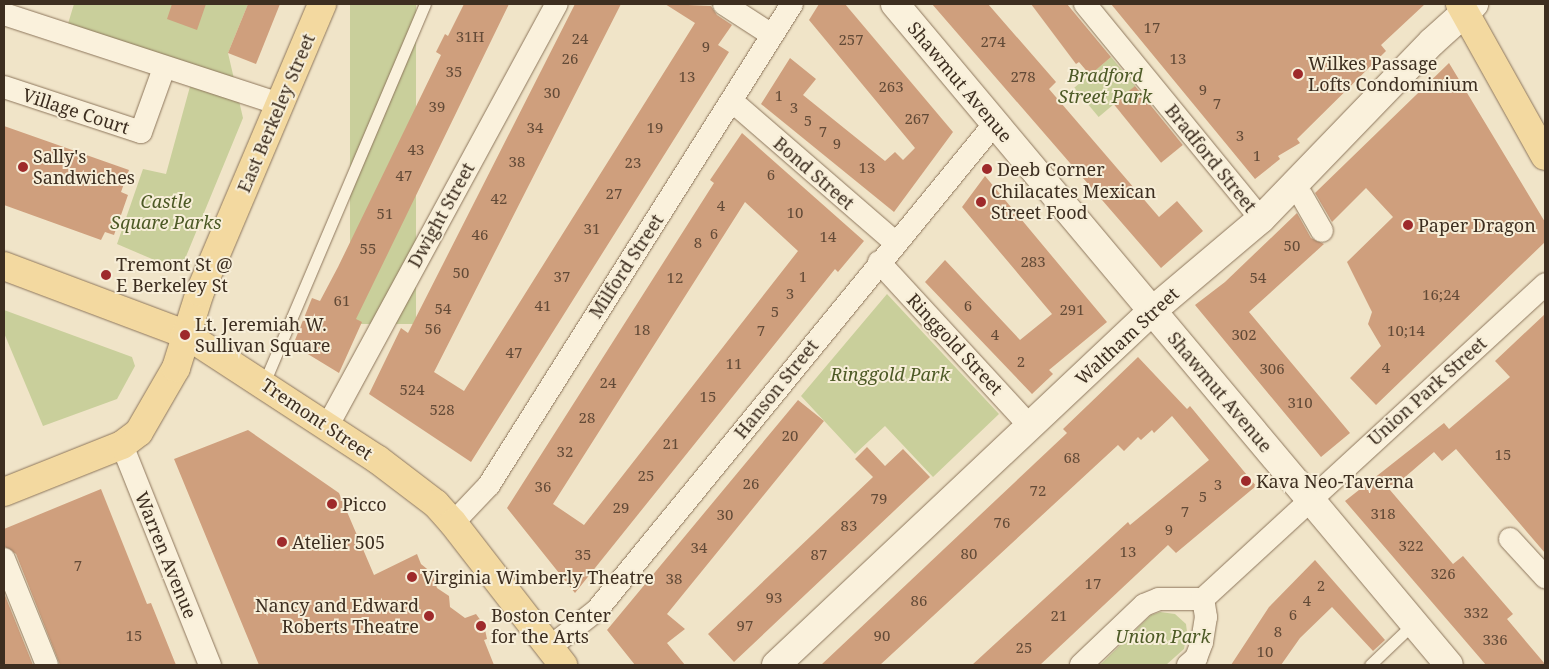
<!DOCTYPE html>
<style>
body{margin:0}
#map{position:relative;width:1549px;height:669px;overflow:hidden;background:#f0e4c8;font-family:"Noto Serif",serif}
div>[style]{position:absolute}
.green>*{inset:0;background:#c9cf9b;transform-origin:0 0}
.building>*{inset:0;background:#cf9f7d;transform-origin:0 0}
.roads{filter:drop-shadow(0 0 1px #8d765c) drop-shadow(0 0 1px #8d765c)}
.lane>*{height:11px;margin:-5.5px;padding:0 5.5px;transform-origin:5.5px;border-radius:5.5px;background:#faf1dc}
.street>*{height:22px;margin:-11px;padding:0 11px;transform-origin:11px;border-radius:11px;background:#faf1dc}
.secondary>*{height:28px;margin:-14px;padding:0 14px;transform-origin:14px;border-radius:14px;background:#faf1dc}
.primary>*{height:28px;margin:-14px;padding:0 14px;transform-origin:14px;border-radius:14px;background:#f3d9a0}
.dots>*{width:14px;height:14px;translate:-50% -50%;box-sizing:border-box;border:2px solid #f7eed8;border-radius:50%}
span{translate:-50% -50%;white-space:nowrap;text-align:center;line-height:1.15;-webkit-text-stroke:4px #f7eed8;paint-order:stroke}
.number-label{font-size:15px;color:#624a37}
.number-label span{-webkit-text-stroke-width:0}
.poi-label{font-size:18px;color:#3d2e20}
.left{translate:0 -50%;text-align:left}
.right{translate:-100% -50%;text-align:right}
.park-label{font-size:18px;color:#4d5a26;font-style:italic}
.street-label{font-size:18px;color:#3d2e20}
.frame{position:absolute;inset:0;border:5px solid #3d2e20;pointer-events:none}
</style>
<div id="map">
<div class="green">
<div style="clip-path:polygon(74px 4px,248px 4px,228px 53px,243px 118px,180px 271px,117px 244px,143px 169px,166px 174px,194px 72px,67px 27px)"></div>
<div style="left:350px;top:4px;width:66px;height:320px"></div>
<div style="left:1111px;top:57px;width:38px;height:48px;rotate:50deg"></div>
<div style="clip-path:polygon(887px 294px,999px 414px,933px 477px,885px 426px,855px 454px,801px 396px)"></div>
<div style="clip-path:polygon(4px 310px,132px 357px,135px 366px,117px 399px,43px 426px,4px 333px)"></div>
<div style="clip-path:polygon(1160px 612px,1175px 614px,1186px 624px,1187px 632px,1184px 649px,1166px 665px,1100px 665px,1151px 615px)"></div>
</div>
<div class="building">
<div style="clip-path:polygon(172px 4px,206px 4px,197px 30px,167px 19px)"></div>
<div style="clip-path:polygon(248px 4px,280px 4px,256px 64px,228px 53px)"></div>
<div style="clip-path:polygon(464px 4px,509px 4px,356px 319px,362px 322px,339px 373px,293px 345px,312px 298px,320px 301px,338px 267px,441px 55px,436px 52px,445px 34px,448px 36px)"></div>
<div style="clip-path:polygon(575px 4px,621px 4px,434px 372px,464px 391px,695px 23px,665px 4px,711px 6px,717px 15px,732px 25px,718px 45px,729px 52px,471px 462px,369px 394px,401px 328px,408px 333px)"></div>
<div style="clip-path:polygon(819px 4px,845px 4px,953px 132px,894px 212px,761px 104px,790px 58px,816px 79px,803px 95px,885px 161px,895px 152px,903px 160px,915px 148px,809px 20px)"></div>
<div style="clip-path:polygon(932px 4px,988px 4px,1056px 82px,1049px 89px,1159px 217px,1177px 201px,1203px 231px,1161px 268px)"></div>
<div style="clip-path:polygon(1031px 4px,1067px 4px,1111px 57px,1090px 75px,1079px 62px,1076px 64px)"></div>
<div style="clip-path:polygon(1111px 4px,1425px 4px,1381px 45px,1386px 51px,1297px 139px,1300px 143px,1278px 156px,1280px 159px,1255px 179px)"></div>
<div style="clip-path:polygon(1449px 63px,1545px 222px,1545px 242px,1376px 405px,1350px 378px,1381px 346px,1368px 324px,1372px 312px,1347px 262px,1393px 217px,1366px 188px,1332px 222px,1315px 193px)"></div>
<div style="left:1135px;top:86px;width:76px;height:28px;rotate:51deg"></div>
<div style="clip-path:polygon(4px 126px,129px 170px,121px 192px,128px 195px,114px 235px,105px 232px,101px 240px,4px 205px)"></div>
<div style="clip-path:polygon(evenodd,742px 133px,864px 241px,838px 272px,835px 269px,575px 593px,507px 508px,714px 183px,710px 180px,742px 133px,745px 202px,798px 251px,584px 525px,553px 504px,745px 202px)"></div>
<div style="clip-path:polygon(985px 176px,1107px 322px,1049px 370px,1053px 374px,1032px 394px,925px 282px,945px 260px,1020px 340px,1052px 314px,962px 207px)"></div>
<div style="clip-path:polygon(1297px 213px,1311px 238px,1324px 244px,1249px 312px,1350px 433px,1321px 457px,1195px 305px,1225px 282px)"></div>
<div style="clip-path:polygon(1545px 314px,1545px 553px,1456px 449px,1442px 461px,1434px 452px,1390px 490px,1453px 564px,1463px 556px,1513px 614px,1507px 619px,1545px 664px,1486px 665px,1345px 501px,1444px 423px,1449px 429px,1510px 377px,1495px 361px)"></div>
<div style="clip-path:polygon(1138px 357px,1187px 409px,1190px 406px,1256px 486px,1176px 553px,1168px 545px,1040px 665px,972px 665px,1128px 522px,1130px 525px,1209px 460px,1172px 416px,1154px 433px,1152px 430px,1141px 440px,1138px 437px,1124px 451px,1118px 445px,880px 665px,821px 665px,1067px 433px,1063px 429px)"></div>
<div style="clip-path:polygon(798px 400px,824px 421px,667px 614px,685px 629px,667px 643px,685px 665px,635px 665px,607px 630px)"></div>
<div style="clip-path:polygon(248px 430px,339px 493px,374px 575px,417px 554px,421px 564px,432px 573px,437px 588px,449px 596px,450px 607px,465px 618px,476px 614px,484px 625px,487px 639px,484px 640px,494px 665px,259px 665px,174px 459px)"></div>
<div style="clip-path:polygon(867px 447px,885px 466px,903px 449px,930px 477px,734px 662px,708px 634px,873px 477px,855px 459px)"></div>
<div style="clip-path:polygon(101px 489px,147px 604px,151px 603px,176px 665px,60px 665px,16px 554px,4px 546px,4px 529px)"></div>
<div style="clip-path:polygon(1315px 560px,1385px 640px,1373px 651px,1332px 607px,1300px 638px,1281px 665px,1231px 665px,1269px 607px)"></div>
<div style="clip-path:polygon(4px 593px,33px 665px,4px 665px)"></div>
</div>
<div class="roads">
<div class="lane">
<div style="left:264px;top:383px;width:412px;rotate:-67deg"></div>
<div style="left:1370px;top:665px;width:61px;rotate:-43.7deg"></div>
</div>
<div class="street">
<div style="left:724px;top:4px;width:57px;rotate:32.9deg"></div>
<div style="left:1085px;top:4px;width:278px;rotate:50.7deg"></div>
<div style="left:4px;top:14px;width:289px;rotate:18.1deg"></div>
<div style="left:4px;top:87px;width:144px;rotate:18.2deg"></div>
<div style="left:141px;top:132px;width:68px;rotate:-70.2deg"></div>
<div style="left:733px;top:102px;width:216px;rotate:40.9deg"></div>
<div style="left:1302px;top:196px;width:40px;rotate:60.3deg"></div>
<div style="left:879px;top:262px;width:223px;rotate:47.4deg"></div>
<div style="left:327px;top:427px;width:481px;rotate:-61.5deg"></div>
<div style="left:122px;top:445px;width:237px;rotate:68.2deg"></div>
<div style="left:453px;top:523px;width:52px;rotate:-46.5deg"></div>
<div style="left:489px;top:485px;width:568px;rotate:-57.79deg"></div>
<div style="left:1510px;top:539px;width:52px;rotate:47.4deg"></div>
<div style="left:4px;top:559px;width:114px;rotate:67.9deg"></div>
<div style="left:550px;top:647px;width:60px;rotate:-38.2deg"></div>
<div style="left:597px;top:610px;width:629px;rotate:-50.74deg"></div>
<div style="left:1081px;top:665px;width:87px;rotate:-43.6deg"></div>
<div style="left:1144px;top:605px;width:16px;rotate:-22deg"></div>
<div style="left:1159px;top:599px;width:44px"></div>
<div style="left:1203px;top:599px;width:465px;rotate:-42.6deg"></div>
<div style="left:1188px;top:665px;width:11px;rotate:-41deg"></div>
<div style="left:1196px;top:658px;width:17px;rotate:-69deg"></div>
<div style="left:1202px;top:642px;width:25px;rotate:-81deg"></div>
<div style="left:1206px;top:617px;width:18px;rotate:-99deg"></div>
</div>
<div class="secondary">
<div style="left:895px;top:4px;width:862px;rotate:50.03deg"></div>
<div style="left:776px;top:665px;width:516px;rotate:-43.27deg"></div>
<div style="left:1152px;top:311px;width:143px;rotate:-40.2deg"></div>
<div style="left:1261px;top:219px;width:246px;rotate:-46deg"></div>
<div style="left:1432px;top:42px;width:57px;rotate:-42.1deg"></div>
</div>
<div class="primary">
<div style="left:1460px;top:4px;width:174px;rotate:60.8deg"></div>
<div style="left:4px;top:266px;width:193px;rotate:20.6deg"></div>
<div style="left:185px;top:334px;width:229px;rotate:33.1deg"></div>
<div style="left:377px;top:459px;width:74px;rotate:37.3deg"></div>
<div style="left:436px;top:504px;width:25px;rotate:48deg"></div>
<div style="left:453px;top:523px;width:180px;rotate:52.2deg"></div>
<div style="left:4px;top:492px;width:127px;rotate:-21.7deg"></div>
<div style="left:122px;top:445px;width:21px;rotate:-37deg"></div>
<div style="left:139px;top:432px;width:74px;rotate:-60deg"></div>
<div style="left:176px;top:368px;width:80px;rotate:-72.5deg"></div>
<div style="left:200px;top:292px;width:313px;rotate:-67deg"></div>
</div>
</div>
<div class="dots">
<div style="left:1298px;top:74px;background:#9e2a2b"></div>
<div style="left:23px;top:167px;background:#9e2a2b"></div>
<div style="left:987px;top:169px;background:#9e2a2b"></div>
<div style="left:981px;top:202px;background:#9e2a2b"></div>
<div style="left:1408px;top:225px;background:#9e2a2b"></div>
<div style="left:106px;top:275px;background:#9e2a2b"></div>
<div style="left:185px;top:335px;background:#9e2a2b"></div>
<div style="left:1246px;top:481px;background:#9e2a2b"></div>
<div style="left:332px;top:504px;background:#9e2a2b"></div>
<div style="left:282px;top:542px;background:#9e2a2b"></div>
<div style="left:412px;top:577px;background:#9e2a2b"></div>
<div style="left:429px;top:616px;background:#9e2a2b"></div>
<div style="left:481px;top:626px;background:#9e2a2b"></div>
</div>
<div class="number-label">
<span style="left:1152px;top:28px">17</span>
<span style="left:470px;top:37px">31H</span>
<span style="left:580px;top:39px">24</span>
<span style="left:851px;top:40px">257</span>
<span style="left:993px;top:42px">274</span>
<span style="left:706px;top:47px">9</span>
<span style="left:570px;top:59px">26</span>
<span style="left:1178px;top:59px">13</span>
<span style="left:454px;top:72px">35</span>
<span style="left:687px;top:77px">13</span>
<span style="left:1023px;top:77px">278</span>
<span style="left:891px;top:87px">263</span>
<span style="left:1203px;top:90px">9</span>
<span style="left:552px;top:93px">30</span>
<span style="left:779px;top:96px">1</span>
<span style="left:1217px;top:104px">7</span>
<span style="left:437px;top:107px">39</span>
<span style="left:794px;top:108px">3</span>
<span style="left:917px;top:119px">267</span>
<span style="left:808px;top:121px">5</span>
<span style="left:535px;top:128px">34</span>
<span style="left:655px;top:128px">19</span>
<span style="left:823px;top:132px">7</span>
<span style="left:1240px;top:136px">3</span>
<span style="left:837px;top:144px">9</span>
<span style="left:416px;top:150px">43</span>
<span style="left:1257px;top:156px">1</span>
<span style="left:517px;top:162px">38</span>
<span style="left:633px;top:163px">23</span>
<span style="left:867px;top:168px">13</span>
<span style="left:771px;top:175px">6</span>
<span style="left:404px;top:176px">47</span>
<span style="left:614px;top:194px">27</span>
<span style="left:499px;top:199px">42</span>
<span style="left:721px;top:206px">4</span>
<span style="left:795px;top:213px">10</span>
<span style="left:385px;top:214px">51</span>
<span style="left:592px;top:229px">31</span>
<span style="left:714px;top:234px">6</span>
<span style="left:480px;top:235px">46</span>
<span style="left:828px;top:237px">14</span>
<span style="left:698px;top:243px">8</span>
<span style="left:1292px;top:246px">50</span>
<span style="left:368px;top:249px">55</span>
<span style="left:1033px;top:262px">283</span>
<span style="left:461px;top:273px">50</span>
<span style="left:562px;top:277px">37</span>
<span style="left:803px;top:277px">1</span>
<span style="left:675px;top:278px">12</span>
<span style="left:1258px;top:278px">54</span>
<span style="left:790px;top:294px">3</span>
<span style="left:1441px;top:295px">16;24</span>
<span style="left:342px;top:301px">61</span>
<span style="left:543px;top:306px">41</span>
<span style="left:968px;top:306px">6</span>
<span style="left:443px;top:309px">54</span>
<span style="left:1072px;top:310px">291</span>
<span style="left:775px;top:312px">5</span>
<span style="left:433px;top:329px">56</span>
<span style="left:642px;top:330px">18</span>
<span style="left:761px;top:331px">7</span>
<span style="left:1406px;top:331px">10;14</span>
<span style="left:995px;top:335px">4</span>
<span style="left:1244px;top:335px">302</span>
<span style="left:514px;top:353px">47</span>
<span style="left:1021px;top:362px">2</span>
<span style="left:734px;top:364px">11</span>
<span style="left:1386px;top:368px">4</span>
<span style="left:1272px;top:369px">306</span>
<span style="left:608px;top:383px">24</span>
<span style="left:412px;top:390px">524</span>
<span style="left:708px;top:397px">15</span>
<span style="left:1300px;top:403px">310</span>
<span style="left:442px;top:410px">528</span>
<span style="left:587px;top:418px">28</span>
<span style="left:790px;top:436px">20</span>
<span style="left:671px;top:444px">21</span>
<span style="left:565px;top:452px">32</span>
<span style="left:1503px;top:455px">15</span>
<span style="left:1072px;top:458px">68</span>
<span style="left:646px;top:476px">25</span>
<span style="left:751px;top:484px">26</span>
<span style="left:1218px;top:485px">3</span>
<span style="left:543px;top:487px">36</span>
<span style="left:1038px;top:491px">72</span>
<span style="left:1203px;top:497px">5</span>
<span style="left:879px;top:499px">79</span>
<span style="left:621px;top:508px">29</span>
<span style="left:1185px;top:512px">7</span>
<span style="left:1383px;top:514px">318</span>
<span style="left:725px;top:515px">30</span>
<span style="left:1002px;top:523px">76</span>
<span style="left:849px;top:526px">83</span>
<span style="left:1169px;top:530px">9</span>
<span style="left:1411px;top:546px">322</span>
<span style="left:699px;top:548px">34</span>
<span style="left:1128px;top:552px">13</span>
<span style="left:969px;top:554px">80</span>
<span style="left:583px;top:555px">35</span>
<span style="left:819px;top:555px">87</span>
<span style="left:78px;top:566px">7</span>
<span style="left:1443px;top:574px">326</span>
<span style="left:674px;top:579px">38</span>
<span style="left:1093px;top:584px">17</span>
<span style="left:1321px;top:586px">2</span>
<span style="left:774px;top:598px">93</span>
<span style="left:919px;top:601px">86</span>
<span style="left:1307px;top:601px">4</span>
<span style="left:1476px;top:613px">332</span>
<span style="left:1293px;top:615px">6</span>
<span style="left:1059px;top:616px">21</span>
<span style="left:745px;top:626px">97</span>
<span style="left:1278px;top:632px">8</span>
<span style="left:134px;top:636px">15</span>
<span style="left:882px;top:636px">90</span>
<span style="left:1495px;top:640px">336</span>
<span style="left:1024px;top:648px">25</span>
<span style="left:1265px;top:652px">10</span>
</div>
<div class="poi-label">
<span class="left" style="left:1308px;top:74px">Wilkes Passage<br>Lofts Condominium</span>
<span class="left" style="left:33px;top:167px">Sally's<br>Sandwiches</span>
<span class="left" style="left:997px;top:169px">Deeb Corner</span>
<span class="left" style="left:991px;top:202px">Chilacates Mexican<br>Street Food</span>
<span class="left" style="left:1418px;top:225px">Paper Dragon</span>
<span class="left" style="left:116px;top:275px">Tremont St @<br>E Berkeley St</span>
<span class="left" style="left:195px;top:335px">Lt. Jeremiah W.<br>Sullivan Square</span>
<span class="left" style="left:1256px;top:481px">Kava Neo-Taverna</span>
<span class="left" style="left:342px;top:504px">Picco</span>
<span class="left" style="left:292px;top:542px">Atelier 505</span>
<span class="left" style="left:422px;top:577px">Virginia Wimberly Theatre</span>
<span class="right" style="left:419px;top:616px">Nancy and Edward<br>Roberts Theatre</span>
<span class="left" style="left:491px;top:626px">Boston Center<br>for the Arts</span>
</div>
<div class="park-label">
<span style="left:1105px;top:86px">Bradford<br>Street Park</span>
<span style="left:166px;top:212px">Castle<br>Square Parks</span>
<span style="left:890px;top:374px">Ringgold Park</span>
<span style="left:1163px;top:636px">Union Park</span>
</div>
<div class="street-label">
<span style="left:960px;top:82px;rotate:50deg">Shawmut Avenue</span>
<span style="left:76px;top:111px;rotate:18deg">Village Court</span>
<span style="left:276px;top:113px;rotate:-67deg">East Berkeley Street</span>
<span style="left:1211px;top:158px;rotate:51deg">Bradford Street</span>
<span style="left:814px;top:173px;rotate:41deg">Bond Street</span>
<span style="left:441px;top:215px;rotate:-61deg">Dwight Street</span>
<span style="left:626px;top:266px;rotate:-57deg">Milford Street</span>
<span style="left:1127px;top:336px;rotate:-43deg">Waltham Street</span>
<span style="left:955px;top:344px;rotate:47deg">Ringgold Street</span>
<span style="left:776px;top:389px;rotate:-51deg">Hanson Street</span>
<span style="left:1427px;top:391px;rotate:-42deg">Union Park Street</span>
<span style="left:1220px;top:392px;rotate:50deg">Shawmut Avenue</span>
<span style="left:317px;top:419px;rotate:34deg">Tremont Street</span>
<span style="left:166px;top:555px;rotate:68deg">Warren Avenue</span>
</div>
<div class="frame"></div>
</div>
